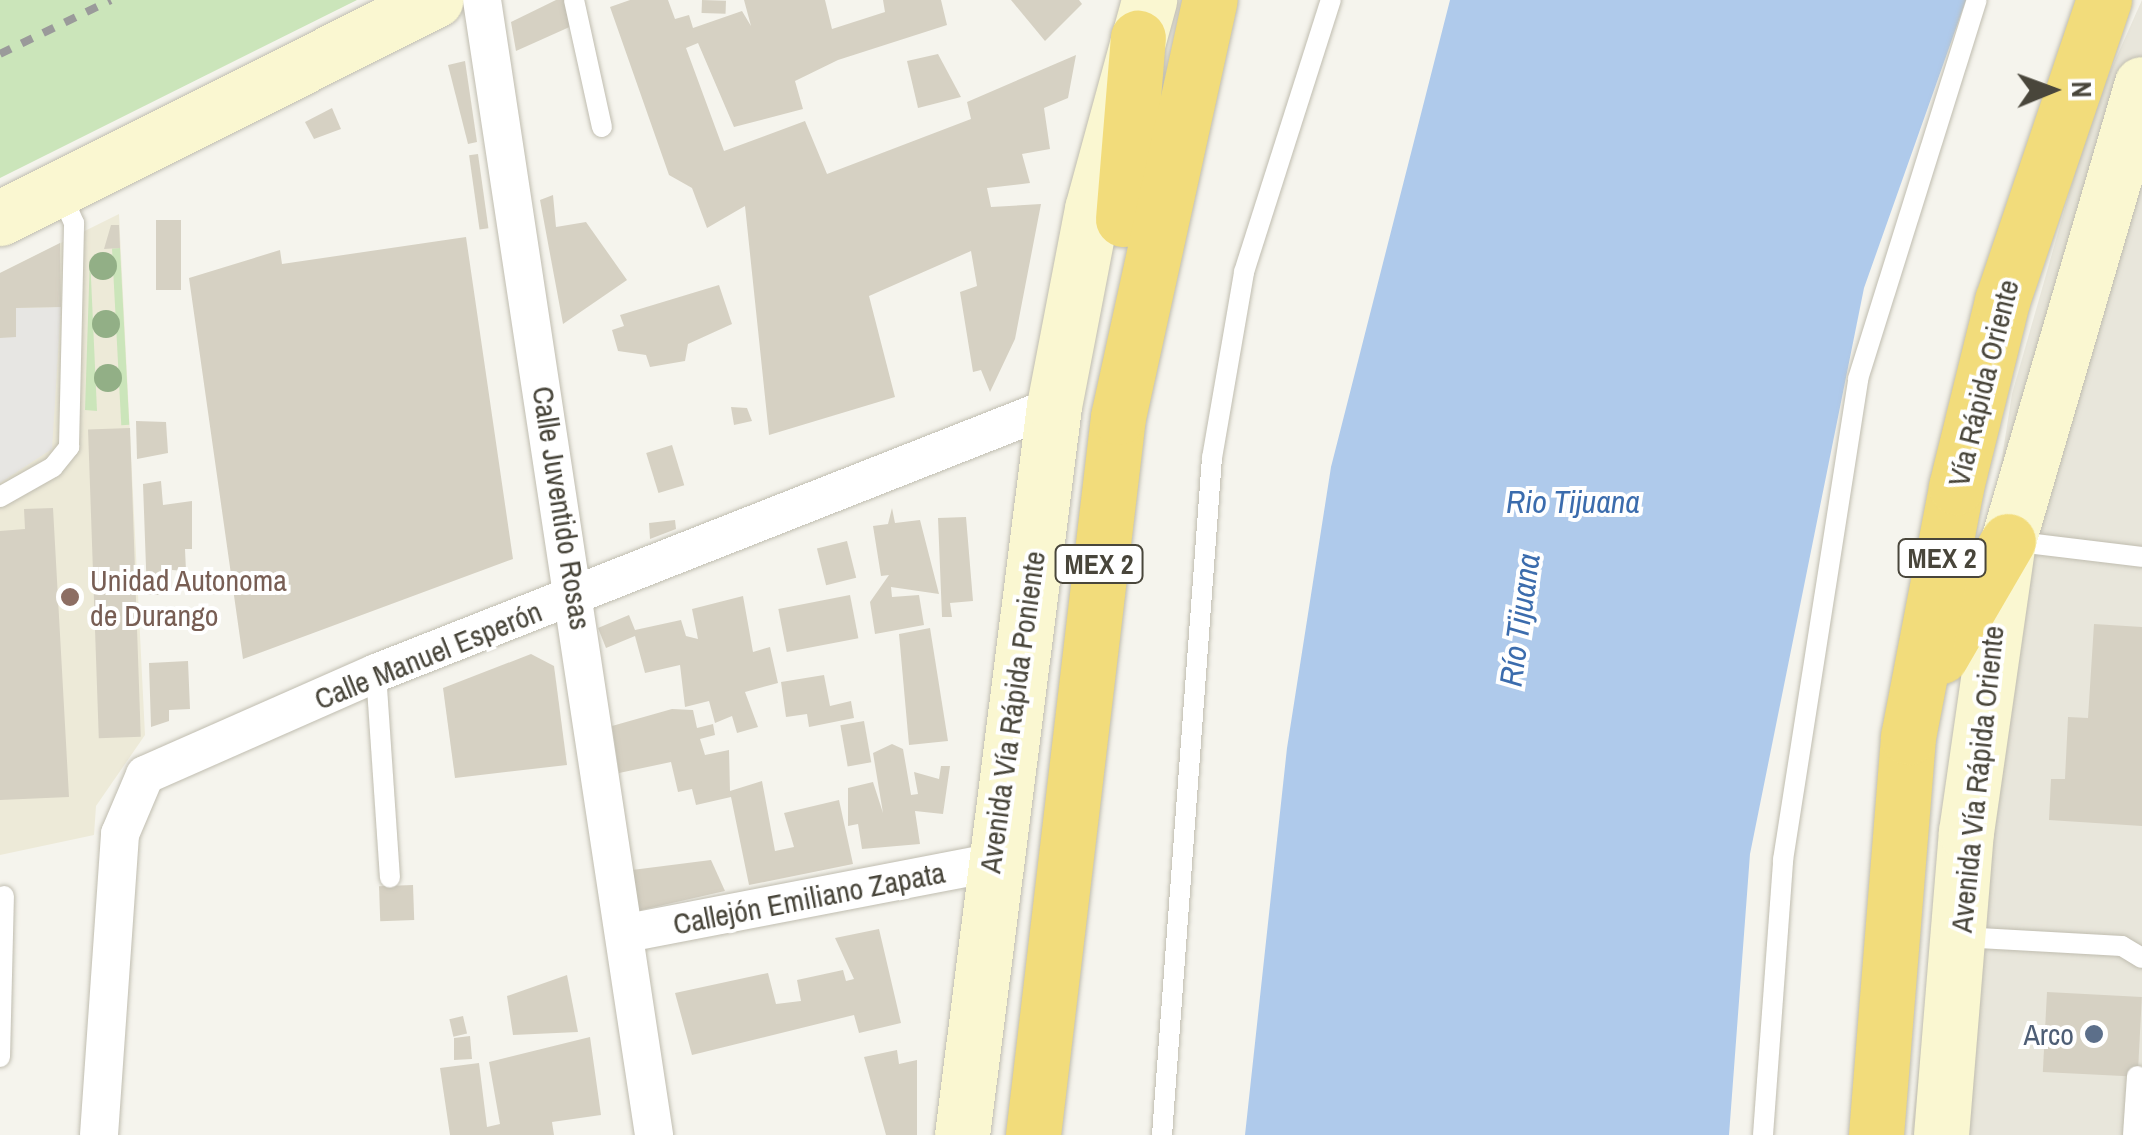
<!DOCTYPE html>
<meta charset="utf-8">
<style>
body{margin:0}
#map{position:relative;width:2142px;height:1135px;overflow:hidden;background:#f5f4ed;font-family:"Archivo Narrow",sans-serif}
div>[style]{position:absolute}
.residential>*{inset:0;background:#e8e6db}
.education>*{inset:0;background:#edead8}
.green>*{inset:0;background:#cbe5ba;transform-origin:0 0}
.parking>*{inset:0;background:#e7e6e3}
.water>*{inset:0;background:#afcaeb}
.building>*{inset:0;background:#d6d1c3;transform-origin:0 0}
.roads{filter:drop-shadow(0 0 2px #c0bdb0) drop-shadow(0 0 2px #c0bdb0)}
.lane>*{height:20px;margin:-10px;padding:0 10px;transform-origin:10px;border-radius:10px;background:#fff}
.street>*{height:38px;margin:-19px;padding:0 19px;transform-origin:19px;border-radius:19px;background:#fff}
.secondary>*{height:55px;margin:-27.5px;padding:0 27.5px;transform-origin:27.5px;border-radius:27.5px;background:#faf7d1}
.highway>*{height:55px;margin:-27.5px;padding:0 27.5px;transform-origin:27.5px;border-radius:27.5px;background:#f2dc7b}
.rail>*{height:8px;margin-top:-4px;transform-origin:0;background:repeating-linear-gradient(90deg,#9a9a9a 0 12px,transparent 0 24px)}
.trees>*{width:28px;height:28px;margin:-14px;border-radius:50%;background:#92af86}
.dots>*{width:28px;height:28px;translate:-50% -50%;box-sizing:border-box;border:5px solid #fff;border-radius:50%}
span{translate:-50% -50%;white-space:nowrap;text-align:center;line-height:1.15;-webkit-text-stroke:8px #fff;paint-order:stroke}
.shield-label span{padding:2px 8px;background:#fff;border:2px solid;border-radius:8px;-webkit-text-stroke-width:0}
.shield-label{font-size:28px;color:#49463b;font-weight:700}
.street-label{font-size:30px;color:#49463b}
.education-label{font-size:30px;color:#785e54}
.left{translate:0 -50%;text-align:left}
.service-label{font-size:30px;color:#4e5e75}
.right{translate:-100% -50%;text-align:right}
.water-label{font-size:32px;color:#3b6cad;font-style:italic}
.north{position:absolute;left:2002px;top:40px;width:100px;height:100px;-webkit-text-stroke:8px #fff;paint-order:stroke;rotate:89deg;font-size:28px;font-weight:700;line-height:40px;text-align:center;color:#49463b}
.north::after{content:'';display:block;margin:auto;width:35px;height:45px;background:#49463b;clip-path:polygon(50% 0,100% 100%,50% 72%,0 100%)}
</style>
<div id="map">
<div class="residential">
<div style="clip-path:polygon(2142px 0,2142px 1135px,1911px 1135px,1950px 791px,2012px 394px,2093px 110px)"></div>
</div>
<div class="education">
<div style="clip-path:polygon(119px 214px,145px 735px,96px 806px,94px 835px,0 855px,0 273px)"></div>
</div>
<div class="green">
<div style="clip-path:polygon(0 0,357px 0,0 178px)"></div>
<div style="left:120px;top:248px;width:177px;height:8px;rotate:87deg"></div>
<div style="clip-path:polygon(90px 256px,97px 411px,85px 410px)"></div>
</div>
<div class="parking">
<div style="clip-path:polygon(61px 307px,52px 449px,0 483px,0 338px,16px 308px)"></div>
</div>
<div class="water">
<div style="clip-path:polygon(1450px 0,1966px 0,1864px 288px,1750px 854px,1729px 1135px,1245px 1135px,1287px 748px,1331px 467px)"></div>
</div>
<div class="building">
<div style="clip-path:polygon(556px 0,569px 0,574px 25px,516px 51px,511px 22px)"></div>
<div style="clip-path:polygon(630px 0,668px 0,675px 19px,689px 15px,693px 28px,742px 11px,751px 26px,744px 0,825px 0,832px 29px,885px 12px,883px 0,941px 0,947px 25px,838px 60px,795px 81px,803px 109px,734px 127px,698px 43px,686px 48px,724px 151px,805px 121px,827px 174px,971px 119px,967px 102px,1076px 55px,1068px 98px,1044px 108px,1050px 149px,1022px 154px,1030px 183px,987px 188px,991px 207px,1041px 204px,1015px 339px,990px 392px,981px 370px,973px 372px,960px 292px,977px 286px,971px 251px,869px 296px,895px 397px,769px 435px,745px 206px,707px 228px,692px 188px,669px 175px,610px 7px)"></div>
<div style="left:702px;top:0;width:24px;height:13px;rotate:2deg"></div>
<div style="clip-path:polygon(1011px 0,1079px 0,1082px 4px,1045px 41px)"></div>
<div style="clip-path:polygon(938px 54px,961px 97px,918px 108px,907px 61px)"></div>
<div style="clip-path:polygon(465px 61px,477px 142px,468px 144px,448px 65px)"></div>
<div style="clip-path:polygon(332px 108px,341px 129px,314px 139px,305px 122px)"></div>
<div style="left:478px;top:154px;width:75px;height:9px;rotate:82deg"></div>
<div style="clip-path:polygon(553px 195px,556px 227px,586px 222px,627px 280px,563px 324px,540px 200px)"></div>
<div style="left:181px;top:220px;width:70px;height:25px;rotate:90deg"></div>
<div style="clip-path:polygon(111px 225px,119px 225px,120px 248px,104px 249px)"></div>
<div style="clip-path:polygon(466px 237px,513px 559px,243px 659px,189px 278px,280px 250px,282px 264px)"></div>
<div style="clip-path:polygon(60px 243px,61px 307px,16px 308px,16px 337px,0 338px,0 273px)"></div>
<div style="clip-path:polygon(719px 285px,732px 324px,688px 344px,685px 361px,650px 367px,646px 355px,618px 351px,612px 330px,624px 326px,620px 315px)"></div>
<div style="clip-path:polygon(731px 407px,747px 408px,752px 421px,734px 425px)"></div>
<div style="clip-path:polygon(136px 421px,166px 422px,168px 453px,137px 459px)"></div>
<div style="left:130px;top:428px;width:309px;height:42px;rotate:88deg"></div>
<div style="left:672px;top:445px;width:42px;height:27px;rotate:73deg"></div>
<div style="clip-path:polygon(161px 481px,163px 505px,192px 501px,192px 549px,185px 549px,186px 571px,172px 570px,172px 595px,147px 595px,143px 484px)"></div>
<div style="clip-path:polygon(53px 508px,69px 797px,0 800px,0 531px,25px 529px,24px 509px)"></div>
<div style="clip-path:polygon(892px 508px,895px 523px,920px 520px,939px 594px,891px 587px,892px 597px,919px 595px,924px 625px,875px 634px,870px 602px,889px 575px,881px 576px,873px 526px,888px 524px)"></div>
<div style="clip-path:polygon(966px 517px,973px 601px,950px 603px,952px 617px,942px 617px,938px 518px)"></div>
<div style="clip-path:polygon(675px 520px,676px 529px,650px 539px,649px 523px)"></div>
<div style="left:847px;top:541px;width:38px;height:31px;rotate:76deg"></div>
<div style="left:850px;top:595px;width:44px;height:73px;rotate:79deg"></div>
<div style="clip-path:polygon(743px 596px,753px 652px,770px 647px,778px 683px,745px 692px,758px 727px,737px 733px,732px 716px,715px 723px,709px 701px,685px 707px,680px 665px,645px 673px,635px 636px,606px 648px,598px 628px,629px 615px,635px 630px,681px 620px,686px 636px,698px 639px,692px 609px)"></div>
<div style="clip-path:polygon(2094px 624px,2142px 627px,2142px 826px,2049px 820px,2051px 779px,2065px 779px,2068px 717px,2088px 718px)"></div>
<div style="clip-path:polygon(930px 628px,948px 741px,909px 745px,899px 634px)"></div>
<div style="clip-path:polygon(531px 654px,554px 666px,567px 765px,455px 778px,443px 688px)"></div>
<div style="clip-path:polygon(188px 661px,190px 709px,169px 710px,169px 721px,151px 727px,149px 663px)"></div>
<div style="clip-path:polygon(824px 675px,830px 706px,851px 701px,854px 718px,809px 727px,807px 714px,786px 717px,781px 682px)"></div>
<div style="clip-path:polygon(672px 709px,693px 710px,697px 728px,713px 724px,715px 735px,700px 739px,705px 755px,729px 750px,730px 791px,762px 781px,775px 851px,794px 847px,784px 813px,839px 800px,853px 864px,749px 885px,731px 797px,696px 805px,692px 789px,678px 792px,671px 762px,619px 773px,612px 726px)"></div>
<div style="left:864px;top:721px;width:42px;height:24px;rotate:80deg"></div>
<div style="clip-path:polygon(892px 744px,903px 749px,911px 795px,918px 794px,914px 772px,939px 779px,941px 766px,950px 766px,943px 814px,915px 811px,920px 844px,862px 849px,858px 824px,848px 826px,848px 788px,873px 782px,883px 813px,873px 753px)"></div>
<div style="clip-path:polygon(711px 860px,725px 891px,637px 911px,632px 870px)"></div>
<div style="left:413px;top:885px;width:35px;height:34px;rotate:88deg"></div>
<div style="clip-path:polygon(879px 929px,901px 1023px,859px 1033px,854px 1015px,692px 1055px,675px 993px,768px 973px,776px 1004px,801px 1001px,797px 980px,843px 970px,846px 981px,854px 979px,835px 938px)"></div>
<div style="clip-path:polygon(567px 975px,578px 1032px,513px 1035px,507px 996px)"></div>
<div style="left:2047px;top:992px;width:95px;height:80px;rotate:3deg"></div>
<div style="left:463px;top:1016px;width:18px;height:14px;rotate:77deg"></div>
<div style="clip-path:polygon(470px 1036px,472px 1059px,454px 1060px,454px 1038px)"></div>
<div style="clip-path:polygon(590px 1037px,601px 1115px,552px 1122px,554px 1135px,450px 1135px,440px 1068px,479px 1063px,487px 1127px,500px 1124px,489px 1062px)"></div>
<div style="clip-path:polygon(897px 1050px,899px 1064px,917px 1060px,917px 1135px,886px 1135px,864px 1057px)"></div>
</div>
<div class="roads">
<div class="lane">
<div style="left:574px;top:0;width:130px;rotate:77.6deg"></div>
<div style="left:0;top:497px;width:61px;rotate:-29.5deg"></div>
<div style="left:53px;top:467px;width:26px;rotate:-51deg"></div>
<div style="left:69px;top:447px;width:224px;rotate:-88.7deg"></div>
<div style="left:74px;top:223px;width:35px;rotate:-114deg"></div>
<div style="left:2010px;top:541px;width:133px;rotate:6.9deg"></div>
<div style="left:376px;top:673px;width:205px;rotate:86.1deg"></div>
<div style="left:1961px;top:937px;width:161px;rotate:3.2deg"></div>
<div style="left:2122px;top:946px;width:23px;rotate:31deg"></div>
<div style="left:0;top:1057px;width:161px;rotate:-88.6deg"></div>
<div style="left:1162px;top:1135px;width:679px;rotate:-85.78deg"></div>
<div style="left:1212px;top:458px;width:189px;rotate:-80.2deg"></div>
<div style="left:1244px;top:272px;width:286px;rotate:-72.3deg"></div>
<div style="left:1763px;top:1135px;width:276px;rotate:-85.8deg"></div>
<div style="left:1783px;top:860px;width:487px;rotate:-81.1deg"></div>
<div style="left:1858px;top:379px;width:397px;rotate:-72.6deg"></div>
<div style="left:2133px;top:1135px;width:59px;rotate:-86.1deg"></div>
</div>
<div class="street">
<div style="left:482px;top:0;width:1148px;rotate:81.38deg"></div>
<div style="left:627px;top:933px;width:371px;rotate:-10.9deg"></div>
<div style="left:99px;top:1135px;width:302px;rotate:-86deg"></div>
<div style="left:120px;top:834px;width:64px;rotate:-67deg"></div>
<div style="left:145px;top:775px;width:253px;rotate:-23.8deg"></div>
<div style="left:376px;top:673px;width:729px;rotate:-21.49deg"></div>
</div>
<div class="secondary">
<div style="left:0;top:218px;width:487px;rotate:-26.6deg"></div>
<div style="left:962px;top:1135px;width:735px;rotate:-82.81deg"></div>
<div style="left:1054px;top:406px;width:201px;rotate:-79.1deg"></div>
<div style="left:1092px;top:209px;width:217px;rotate:-74.7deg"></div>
<div style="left:1941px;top:1135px;width:304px;rotate:-85.3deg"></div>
<div style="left:1966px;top:832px;width:294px;rotate:-81.8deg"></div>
<div style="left:2008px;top:541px;width:476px;rotate:-73.7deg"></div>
</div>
<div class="highway">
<div style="left:1123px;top:219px;width:182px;rotate:-85.3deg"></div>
<div style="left:1941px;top:656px;width:133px;rotate:-59.8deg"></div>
<div style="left:1033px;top:1135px;width:723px;rotate:-83.25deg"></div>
<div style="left:1118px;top:417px;width:427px;rotate:-77.6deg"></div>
<div style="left:1876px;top:1135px;width:399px;rotate:-85.4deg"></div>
<div style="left:1908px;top:737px;width:255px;rotate:-79.1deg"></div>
<div style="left:1956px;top:487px;width:192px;rotate:-76.1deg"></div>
<div style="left:2002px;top:301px;width:318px;rotate:-71.3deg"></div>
</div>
</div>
<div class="rail">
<div style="left:0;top:54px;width:123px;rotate:-25.9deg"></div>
</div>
<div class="trees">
<div style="left:103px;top:266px"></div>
<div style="left:106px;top:324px"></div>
<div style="left:108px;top:378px"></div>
</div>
<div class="dots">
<div style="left:70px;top:597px;background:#8d6e63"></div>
<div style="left:2094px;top:1034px;background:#5c6f8a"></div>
</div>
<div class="shield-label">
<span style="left:1942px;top:558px">MEX 2</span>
<span style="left:1099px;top:564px">MEX 2</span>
</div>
<div class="street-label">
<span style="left:1983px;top:383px;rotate:-76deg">Vía Rápida Oriente</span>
<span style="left:562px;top:508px;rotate:81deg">Calle Juventido Rosas</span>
<span style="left:428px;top:655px;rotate:-22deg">Calle Manuel Esperón</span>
<span style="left:1012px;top:712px;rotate:-82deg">Avenida Vía Rápida Poniente</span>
<span style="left:1977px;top:779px;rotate:-84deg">Avenida Vía Rápida Oriente</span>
<span style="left:809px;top:898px;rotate:-11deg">Callejón Emiliano Zapata</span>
</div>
<div class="education-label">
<span class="left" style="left:90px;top:597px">Unidad Autonoma<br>de Durango</span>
</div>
<div class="service-label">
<span class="right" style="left:2074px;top:1034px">Arco</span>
</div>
<div class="water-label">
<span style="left:1573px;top:502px">Rio Tijuana</span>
<span style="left:1520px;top:620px;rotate:-82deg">Río Tijuana</span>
</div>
<div class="north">N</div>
</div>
